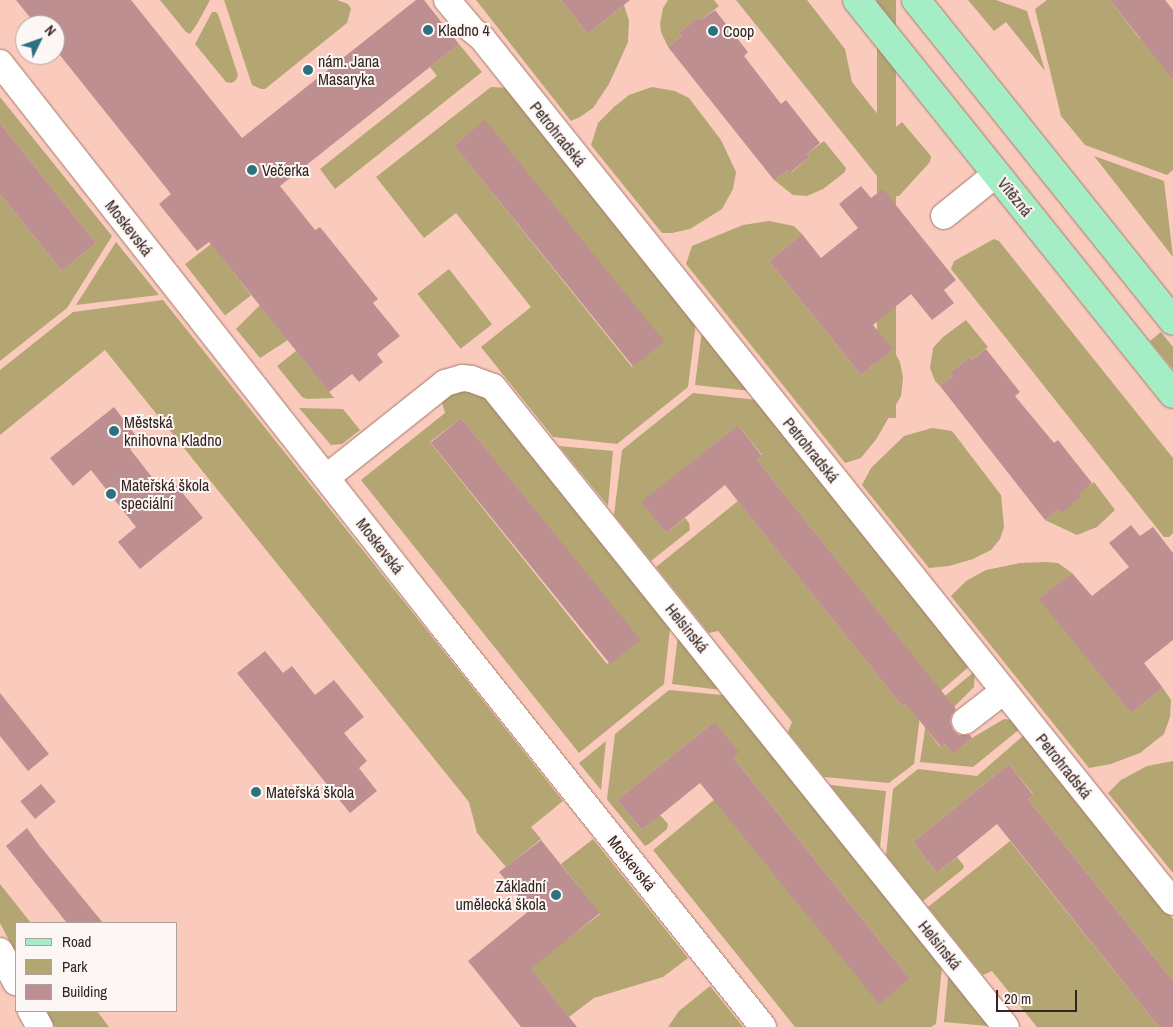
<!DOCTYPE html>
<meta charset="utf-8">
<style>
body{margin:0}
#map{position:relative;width:1173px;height:1027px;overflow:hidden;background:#facbbd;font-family:"Archivo Narrow",sans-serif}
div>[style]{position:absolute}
.green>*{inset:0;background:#b3a672;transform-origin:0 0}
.building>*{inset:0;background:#be8f91;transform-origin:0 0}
.roads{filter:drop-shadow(0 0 1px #a4796d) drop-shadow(0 0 1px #a4796d)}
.minor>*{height:26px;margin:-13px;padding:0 13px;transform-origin:13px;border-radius:13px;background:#fff}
.major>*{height:28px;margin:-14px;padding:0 14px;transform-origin:14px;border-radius:14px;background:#a5eec5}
.dots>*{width:14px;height:14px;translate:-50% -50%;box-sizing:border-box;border:2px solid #fcf7f5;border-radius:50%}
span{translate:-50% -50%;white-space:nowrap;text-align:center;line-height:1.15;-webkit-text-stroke:4px #fcf7f5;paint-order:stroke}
.poi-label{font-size:16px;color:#35241f}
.left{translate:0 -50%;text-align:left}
.right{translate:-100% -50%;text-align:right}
.street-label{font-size:16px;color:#35241f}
.legend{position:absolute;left:15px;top:922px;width:162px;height:90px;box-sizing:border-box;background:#fcf7f5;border:1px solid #aca39f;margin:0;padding:6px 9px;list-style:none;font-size:15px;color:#35241f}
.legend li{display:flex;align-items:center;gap:10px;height:25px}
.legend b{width:25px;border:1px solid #aca39f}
.north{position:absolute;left:15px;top:15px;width:50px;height:50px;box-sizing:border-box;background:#fcf7f5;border:1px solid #aca39f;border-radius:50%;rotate:48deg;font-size:14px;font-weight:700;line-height:20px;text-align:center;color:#35241f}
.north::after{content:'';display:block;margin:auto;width:18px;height:22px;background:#2d7181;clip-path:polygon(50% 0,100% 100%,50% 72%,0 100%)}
.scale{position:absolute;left:996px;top:990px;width:81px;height:22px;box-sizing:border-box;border:2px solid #35241f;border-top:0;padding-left:6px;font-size:15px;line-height:18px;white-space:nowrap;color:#35241f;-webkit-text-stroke:4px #fcf7f5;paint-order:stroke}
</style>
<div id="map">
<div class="green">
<div style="clip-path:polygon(160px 0,210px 0,197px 24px,190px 34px,186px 32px)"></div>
<div style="clip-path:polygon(224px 0,337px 0,348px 4px,351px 9px,347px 23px,265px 89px,261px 89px,252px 85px)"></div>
<div style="clip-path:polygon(476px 0,561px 0,588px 34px,624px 5px,629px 21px,628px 42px,609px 84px,593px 108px,580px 117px,571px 121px)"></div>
<div style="clip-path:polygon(668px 0,714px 0,719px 6px,701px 20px,698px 17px,679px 33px,682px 36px,668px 47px,661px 32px,660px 24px,663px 8px)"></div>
<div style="clip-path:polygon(736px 0,807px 0,845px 49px,852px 82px,891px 131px,902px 122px,931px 156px,930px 162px,899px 196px,893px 196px)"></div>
<div style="left:877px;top:0;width:19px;height:418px"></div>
<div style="clip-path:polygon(968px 0,996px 0,1027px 11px,1045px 71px,1006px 22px,994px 31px)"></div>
<div style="clip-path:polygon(1047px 0,1110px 0,1140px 39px,1142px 37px,1173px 80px,1173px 170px,1167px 175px,1085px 145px,1061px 116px,1035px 9px)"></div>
<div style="clip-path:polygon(212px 12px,216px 12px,218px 14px,238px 75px,236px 80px,232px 83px,226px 82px,195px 44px)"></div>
<div style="clip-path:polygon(459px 44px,482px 72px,335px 189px,320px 169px,437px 76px,430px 67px)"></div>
<div style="clip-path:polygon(evenodd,491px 87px,508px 88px,696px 322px,688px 387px,617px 444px,553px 437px,481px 347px,531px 307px,456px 213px,424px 238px,376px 177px,491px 87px,485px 121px,662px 342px,632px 367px,454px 145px,485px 121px)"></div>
<div style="clip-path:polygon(652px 87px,675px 91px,689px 98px,721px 140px,736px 172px,733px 189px,722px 209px,690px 229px,672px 233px,662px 233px,591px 145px,598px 123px,614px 107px,629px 95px)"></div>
<div style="clip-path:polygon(0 97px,112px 236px,67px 308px,0 361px,0 194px,62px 271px,96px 243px,0 123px)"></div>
<div style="clip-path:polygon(824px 141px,846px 168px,845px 172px,823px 189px,807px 196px,793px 195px,774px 180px,788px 170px,791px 173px,809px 157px,807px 154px)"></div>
<div style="clip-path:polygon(1094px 156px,1164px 181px,1173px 257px)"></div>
<div style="clip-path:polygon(769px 221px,794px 226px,802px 234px,769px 261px,861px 375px,893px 349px,900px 362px,903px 378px,901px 396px,877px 438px,861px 458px,845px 463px,686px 264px,692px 246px,743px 225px)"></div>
<div style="clip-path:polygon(994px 239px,999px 241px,1173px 458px,1173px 533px,1169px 537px,1164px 537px,951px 269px,954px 261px)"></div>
<div style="clip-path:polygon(116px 242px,159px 295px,76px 305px)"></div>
<div style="left:211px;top:244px;width:65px;height:33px;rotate:52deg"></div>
<div style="left:449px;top:269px;width:70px;height:40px;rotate:52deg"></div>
<div style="clip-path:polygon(163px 300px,563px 801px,531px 827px,541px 839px,506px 867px,477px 833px,469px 802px,105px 350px,0 435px,0 370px,73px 312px)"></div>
<div style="clip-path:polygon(260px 305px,288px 340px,260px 358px,236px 329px)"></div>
<div style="clip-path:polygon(966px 320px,988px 347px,972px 360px,970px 357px,951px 372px,953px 376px,940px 386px,935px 381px,930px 368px,933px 348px,943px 337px)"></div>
<div style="clip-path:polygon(702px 330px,751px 391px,695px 385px)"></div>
<div style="clip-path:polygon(1161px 332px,1173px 347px,1173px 369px,1150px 341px)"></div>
<div style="clip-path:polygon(296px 351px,298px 353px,334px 398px,307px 399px,302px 397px,277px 366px)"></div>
<div style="clip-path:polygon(evenodd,479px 388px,671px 619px,664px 684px,579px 753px,361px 480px,445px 413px,440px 395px,479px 388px,461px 418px,639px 639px,607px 664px,430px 442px,461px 418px)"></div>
<div style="clip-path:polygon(693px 393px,757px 400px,971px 665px,921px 708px,914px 764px,889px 783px,824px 777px,788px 732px,792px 722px,718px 631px,709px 633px,656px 567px,738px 501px,903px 707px,934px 682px,757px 460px,762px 455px,738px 425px,642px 502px,666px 533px,685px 518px,689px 523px,690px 530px,651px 561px,614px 515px,622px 450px)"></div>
<div style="clip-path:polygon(299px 408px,343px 409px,360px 430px,342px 444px,331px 445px)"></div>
<div style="clip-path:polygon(932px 428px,952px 431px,1001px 495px,1004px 527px,1000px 539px,991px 550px,973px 559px,949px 566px,929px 568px,862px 485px,871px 468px,904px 436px)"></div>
<div style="clip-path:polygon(559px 446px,613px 451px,608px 506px)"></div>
<div style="clip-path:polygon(1094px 482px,1115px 510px,1097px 527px,1077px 535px,1045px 520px,1059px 509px,1062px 512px,1081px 497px,1078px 494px)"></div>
<div style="clip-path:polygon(1046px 562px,1058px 563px,1072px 573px,1040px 599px,1131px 713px,1163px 688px,1171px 700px,1170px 717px,1164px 734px,1140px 753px,1111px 764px,1089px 768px,951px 596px,966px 581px,986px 570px,1020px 563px)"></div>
<div style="clip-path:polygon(679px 628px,729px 691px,672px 684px)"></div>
<div style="clip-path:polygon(975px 671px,974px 687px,954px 707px,927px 730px,940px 747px,945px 744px,953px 754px,972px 738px,1004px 719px,1012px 720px,1020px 729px,973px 767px,920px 762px,928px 710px)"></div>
<div style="clip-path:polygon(669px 690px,733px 696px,943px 958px,936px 1024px,931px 1027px,795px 1027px,653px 850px,715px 799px,879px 1003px,910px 979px,733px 757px,714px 722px,617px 800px,642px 830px,660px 815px,668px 824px,667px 829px,649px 844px,645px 846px,609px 802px,607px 799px,615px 734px)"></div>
<div style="clip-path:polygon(1025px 734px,1173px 919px,1173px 981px,1028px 799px,1033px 794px,1009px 764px,913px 842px,937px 873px,957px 857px,964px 866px,963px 869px,923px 901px,886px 855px,893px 789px,918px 769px,977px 776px)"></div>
<div style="clip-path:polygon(606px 741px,601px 790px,579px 763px)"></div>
<div style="clip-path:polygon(1173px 761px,1173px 873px,1108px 793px,1121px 780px,1147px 766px)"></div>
<div style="clip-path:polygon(830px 785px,886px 791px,880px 847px)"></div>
<div style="clip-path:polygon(593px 839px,688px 958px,663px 977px,594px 998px,569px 1017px,530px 968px,600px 914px,561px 864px)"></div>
<div style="clip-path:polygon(1010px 841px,1159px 1027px,1037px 1027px,992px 971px,983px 975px,928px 907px)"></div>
<div style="clip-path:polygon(0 884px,31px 923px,16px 923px,16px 954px,0 923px)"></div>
<div style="clip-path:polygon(949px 966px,998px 1027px,944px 1022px)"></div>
<div style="clip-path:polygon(710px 986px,743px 1027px,668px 1027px,679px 1011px)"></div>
<div style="clip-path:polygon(46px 1011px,97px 1011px,109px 1027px,55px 1027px)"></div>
</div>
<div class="building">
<div style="clip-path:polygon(16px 0,131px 0,242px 138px,416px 0,424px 0,459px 44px,280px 186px,315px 230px,320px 227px,378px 299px,373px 303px,400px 336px,377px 354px,383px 362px,359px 382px,352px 374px,329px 392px,209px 242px,197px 251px,159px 204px,171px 194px,55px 49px,55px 25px,36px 25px)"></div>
<div style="clip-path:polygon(561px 0,630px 0,588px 34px)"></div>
<div style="clip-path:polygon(1110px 0,1165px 0,1173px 10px,1173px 80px)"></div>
<div style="clip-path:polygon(715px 10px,748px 52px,744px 56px,781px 104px,786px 100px,820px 143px,807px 154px,809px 157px,790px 173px,788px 170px,774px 180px,668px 47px,682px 36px,679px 33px,698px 17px,701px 20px)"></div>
<div style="left:485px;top:120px;width:285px;height:40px;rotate:51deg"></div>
<div style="clip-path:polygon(0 123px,96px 243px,62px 271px,0 194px)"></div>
<div style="clip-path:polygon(861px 186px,871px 198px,883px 189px,956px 280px,944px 290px,954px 303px,932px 320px,911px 294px,873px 325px,893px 349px,861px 375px,769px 261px,802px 234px,821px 258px,858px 228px,839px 204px)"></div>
<div style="clip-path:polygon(986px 349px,1020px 392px,1015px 396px,1054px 443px,1058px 440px,1092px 483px,1079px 495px,1081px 497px,1062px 513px,1059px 509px,1045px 520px,940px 386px,953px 376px,951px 372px,970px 357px,972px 360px)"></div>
<div style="clip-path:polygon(114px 407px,140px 441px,130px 449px,165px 494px,176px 485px,203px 518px,140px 569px,118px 542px,136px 527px,91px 470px,73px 486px,50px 458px)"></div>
<div style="left:461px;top:418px;width:285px;height:39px;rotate:51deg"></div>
<div style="clip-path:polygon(738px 425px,762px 456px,757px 460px,956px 709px,951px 716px,950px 722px,953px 730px,959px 735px,970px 735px,972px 738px,953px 754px,945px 744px,941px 747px,906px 704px,903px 707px,725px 485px,666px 533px,641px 502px)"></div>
<div style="clip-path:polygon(1131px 525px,1140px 536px,1153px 527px,1173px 553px,1173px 640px,1144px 663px,1163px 688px,1131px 713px,1039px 599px,1072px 573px,1092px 596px,1129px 567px,1109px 543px)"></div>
<div style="clip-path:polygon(265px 651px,283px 673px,292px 666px,315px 695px,334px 680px,364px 717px,344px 733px,367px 761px,359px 768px,377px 791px,350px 813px,237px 673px)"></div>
<div style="clip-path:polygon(0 693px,49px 754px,28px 771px,0 736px)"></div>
<div style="clip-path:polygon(714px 722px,739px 752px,733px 757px,910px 979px,879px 1004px,700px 783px,642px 830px,617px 800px)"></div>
<div style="clip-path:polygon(1009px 764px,1033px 795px,1028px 799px,1173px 981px,1173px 1027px,1159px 1027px,997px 824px,937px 873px,913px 842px)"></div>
<div style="left:41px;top:784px;width:23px;height:27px;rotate:50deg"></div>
<div style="clip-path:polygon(27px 828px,40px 846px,103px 923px,67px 923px,6px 846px)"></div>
<div style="clip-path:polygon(541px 840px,600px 913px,531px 969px,577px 1027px,521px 1027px,468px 961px,530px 910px,499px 872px)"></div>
</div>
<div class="roads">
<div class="minor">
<div style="left:447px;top:0;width:38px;rotate:50deg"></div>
<div style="left:471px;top:29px;width:14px;rotate:39deg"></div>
<div style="left:482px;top:38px;width:1106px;rotate:51.35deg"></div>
<div style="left:0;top:63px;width:714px;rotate:51.83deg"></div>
<div style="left:441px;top:624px;width:516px;rotate:51.37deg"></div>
<div style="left:944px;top:216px;width:67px;rotate:-38.9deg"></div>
<div style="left:327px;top:477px;width:151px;rotate:-38.5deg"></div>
<div style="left:445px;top:383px;width:18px;rotate:-16deg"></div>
<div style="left:462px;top:378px;width:9px;rotate:6deg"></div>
<div style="left:471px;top:379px;width:23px;rotate:20deg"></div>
<div style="left:493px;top:387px;width:820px;rotate:51.29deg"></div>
<div style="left:965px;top:721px;width:49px;rotate:-37.6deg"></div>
<div style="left:0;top:951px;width:35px;rotate:63deg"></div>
<div style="left:31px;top:1011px;width:18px;rotate:61deg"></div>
</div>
<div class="major">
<div style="left:857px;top:0;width:505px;rotate:51.27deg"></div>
<div style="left:916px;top:0;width:411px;rotate:51.3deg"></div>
</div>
</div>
<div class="dots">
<div style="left:428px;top:30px;background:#2d7181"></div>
<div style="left:713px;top:31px;background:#2d7181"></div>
<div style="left:308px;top:70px;background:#2d7181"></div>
<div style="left:252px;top:170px;background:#2d7181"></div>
<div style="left:114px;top:431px;background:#2d7181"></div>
<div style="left:111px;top:494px;background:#2d7181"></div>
<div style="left:256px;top:792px;background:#2d7181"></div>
<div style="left:556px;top:895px;background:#2d7181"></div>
</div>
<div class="poi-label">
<span class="left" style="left:438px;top:30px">Kladno 4</span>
<span class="left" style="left:723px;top:31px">Coop</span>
<span class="left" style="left:318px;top:70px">nám. Jana<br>Masaryka</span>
<span class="left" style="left:262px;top:170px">Večerka</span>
<span class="left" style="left:124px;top:431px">Městská<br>knihovna Kladno</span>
<span class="left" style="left:121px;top:494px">Mateřská škola<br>speciální</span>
<span class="left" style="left:266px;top:792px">Mateřská škola</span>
<span class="right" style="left:546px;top:895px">Základní<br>umělecká škola</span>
</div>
<div class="street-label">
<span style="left:558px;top:134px;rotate:51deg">Petrohradská</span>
<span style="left:1015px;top:197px;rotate:51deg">Vítězná</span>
<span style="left:129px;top:228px;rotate:52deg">Moskevská</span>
<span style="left:811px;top:450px;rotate:51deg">Petrohradská</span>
<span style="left:380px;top:546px;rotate:52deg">Moskevská</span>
<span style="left:687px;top:628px;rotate:51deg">Helsinská</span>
<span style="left:1064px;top:766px;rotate:51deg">Petrohradská</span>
<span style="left:632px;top:863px;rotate:51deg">Moskevská</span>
<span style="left:940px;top:945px;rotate:51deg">Helsinská</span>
</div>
<ul class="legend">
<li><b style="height:6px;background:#a5eec5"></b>Road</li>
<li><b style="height:14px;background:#b3a672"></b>Park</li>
<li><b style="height:14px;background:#be8f91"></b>Building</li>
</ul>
<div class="north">N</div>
<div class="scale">20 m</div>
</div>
